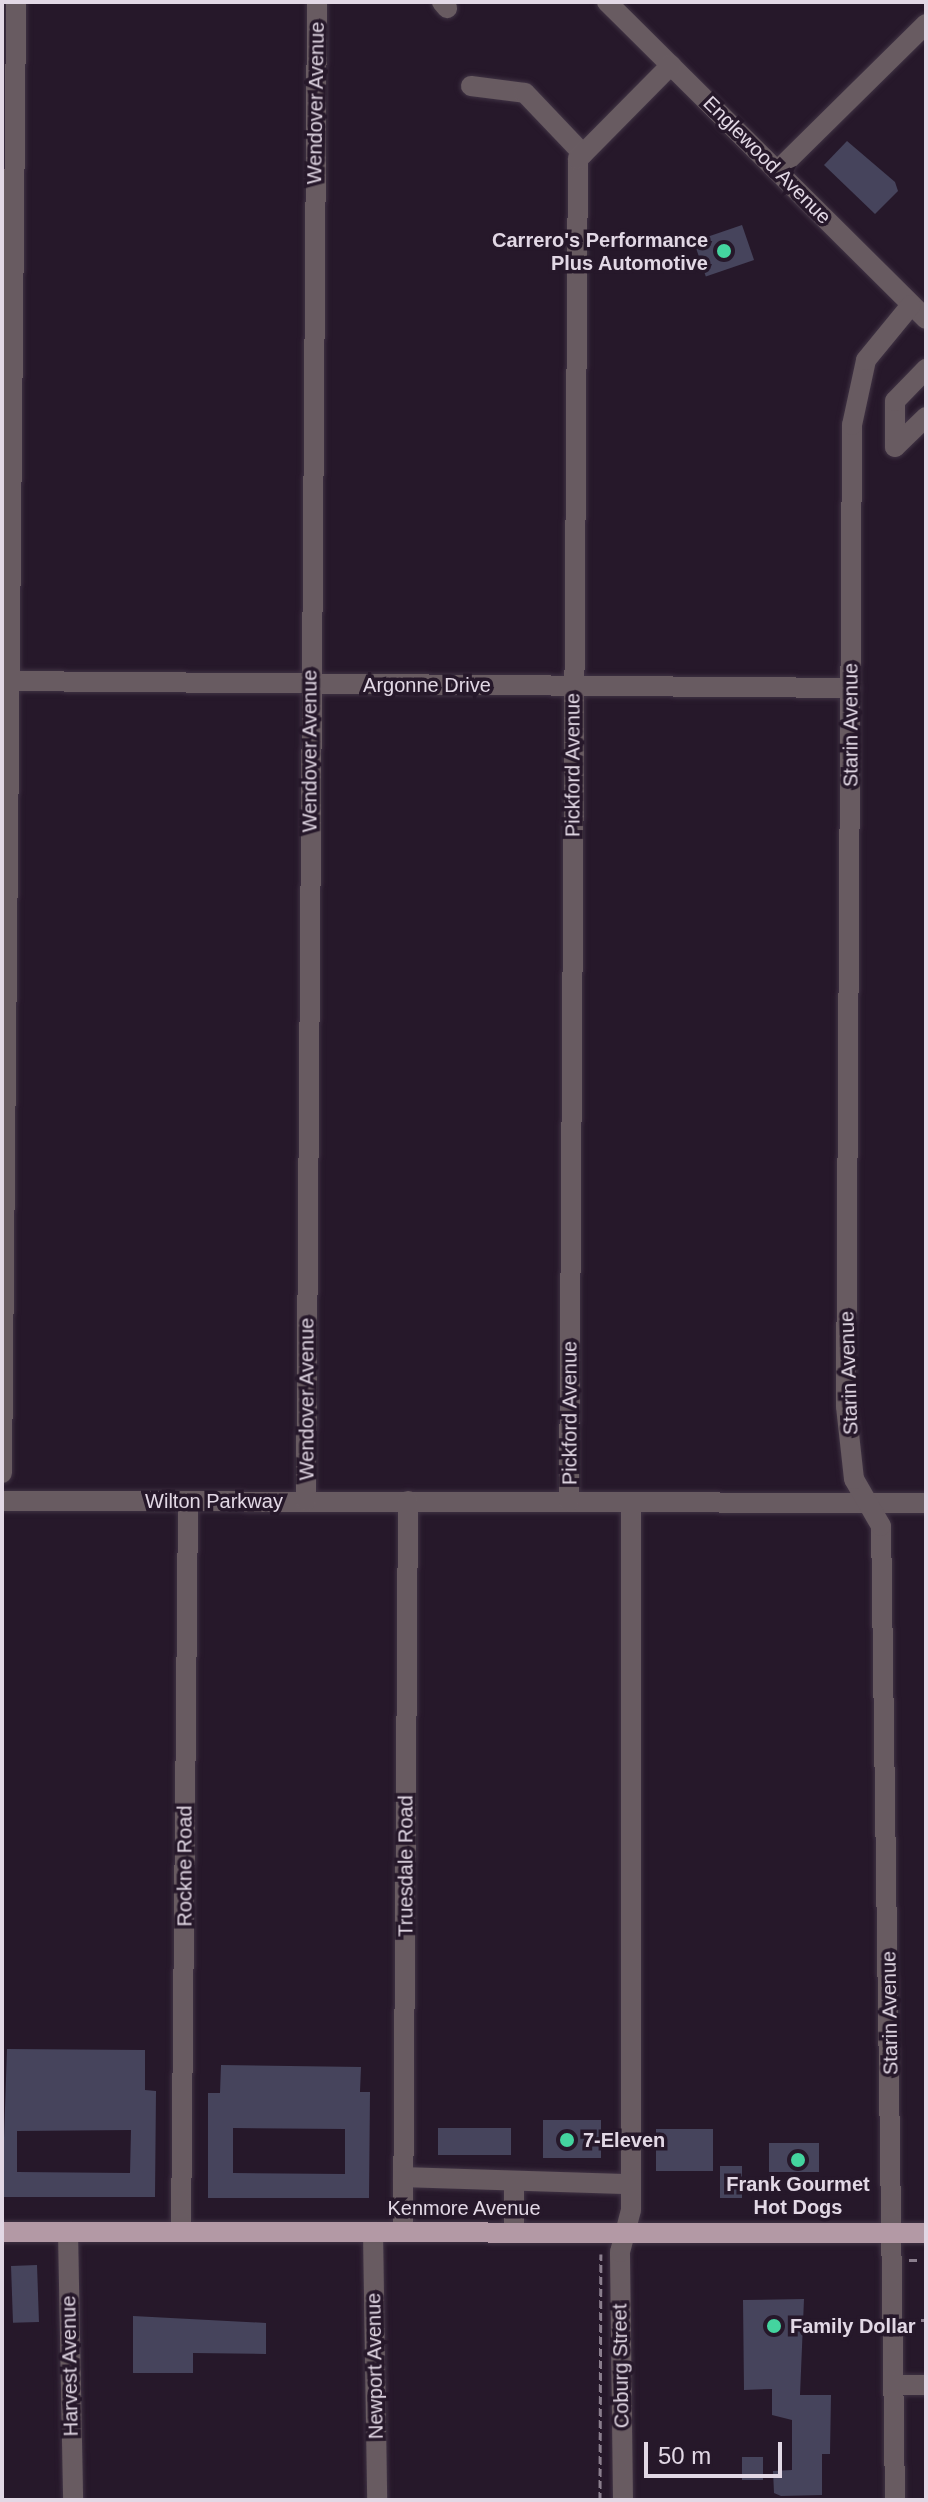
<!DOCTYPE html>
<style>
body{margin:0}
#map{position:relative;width:928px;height:2502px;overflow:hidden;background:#26182a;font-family:Arial,sans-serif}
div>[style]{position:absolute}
.building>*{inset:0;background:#46445c;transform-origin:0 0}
.path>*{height:3px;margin-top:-1.5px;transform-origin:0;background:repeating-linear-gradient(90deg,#8a7e8d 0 8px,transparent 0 12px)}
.roads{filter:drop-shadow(0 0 2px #403344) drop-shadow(0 0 2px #403344)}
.minor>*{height:20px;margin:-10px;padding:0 10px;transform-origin:10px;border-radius:10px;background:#685b61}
.major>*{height:20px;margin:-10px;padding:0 10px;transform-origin:10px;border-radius:10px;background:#b399a5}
.dots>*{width:22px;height:22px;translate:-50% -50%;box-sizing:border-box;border:4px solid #26182a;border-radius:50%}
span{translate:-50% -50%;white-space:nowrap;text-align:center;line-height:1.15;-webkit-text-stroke:7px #26182a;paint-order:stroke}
.street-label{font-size:20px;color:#e2d8e5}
.poi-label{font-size:20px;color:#e2d8e5;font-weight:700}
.right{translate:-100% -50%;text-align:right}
.left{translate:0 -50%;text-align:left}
.frame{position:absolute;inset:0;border:4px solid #e2d8e5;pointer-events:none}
.scale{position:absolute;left:644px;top:2442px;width:138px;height:36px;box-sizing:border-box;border:4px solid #e2d8e5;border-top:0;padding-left:10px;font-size:24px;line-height:28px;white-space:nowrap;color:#e2d8e5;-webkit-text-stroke:6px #26182a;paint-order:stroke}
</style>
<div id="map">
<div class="building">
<div style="clip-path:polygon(847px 141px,895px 182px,898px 191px,875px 214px,824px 165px)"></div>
<div style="left:742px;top:225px;width:37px;height:51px;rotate:71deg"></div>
<div style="clip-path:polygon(evenodd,7px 2049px,145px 2050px,145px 2090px,156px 2091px,155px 2197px,2px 2197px,7px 2049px,131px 2130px,130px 2173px,17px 2172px,17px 2131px,131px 2130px)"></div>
<div style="clip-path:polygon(evenodd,221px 2065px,361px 2067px,360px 2092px,370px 2092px,369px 2198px,208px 2198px,208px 2093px,220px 2093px,221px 2065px,233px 2128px,345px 2129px,345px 2174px,233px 2173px,233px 2128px)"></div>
<div style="left:543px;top:2120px;width:58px;height:38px"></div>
<div style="left:438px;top:2128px;width:73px;height:27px"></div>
<div style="left:656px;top:2129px;width:57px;height:42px"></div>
<div style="left:769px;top:2143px;width:50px;height:29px"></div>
<div style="left:720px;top:2166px;width:22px;height:32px"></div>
<div style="left:37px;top:2265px;width:57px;height:26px;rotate:88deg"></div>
<div style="clip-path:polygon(804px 2299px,800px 2395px,831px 2395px,830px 2454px,822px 2454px,822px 2495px,781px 2496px,774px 2493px,773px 2471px,792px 2470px,792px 2420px,772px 2415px,772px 2389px,744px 2390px,743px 2300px)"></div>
<div style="clip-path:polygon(133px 2316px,266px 2323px,266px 2354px,193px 2353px,193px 2373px,133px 2373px)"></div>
<div style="left:742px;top:2457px;width:21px;height:23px"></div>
</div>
<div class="path">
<div style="left:909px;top:2260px;width:11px"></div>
<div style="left:921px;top:2320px;width:5px"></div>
<div style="left:600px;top:2500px;width:246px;rotate:-89.8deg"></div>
</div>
<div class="roads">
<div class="minor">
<div style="left:442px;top:2px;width:8px;rotate:50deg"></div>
<div style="left:607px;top:2px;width:450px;rotate:44.8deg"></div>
<div style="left:471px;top:86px;width:54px;rotate:7.4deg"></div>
<div style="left:525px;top:93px;width:84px;rotate:46.4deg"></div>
<div style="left:778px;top:170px;width:208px;rotate:-44.6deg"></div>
<div style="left:895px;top:447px;width:46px;rotate:-90deg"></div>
<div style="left:895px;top:401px;width:45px;rotate:-45.9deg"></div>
<div style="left:895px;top:447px;width:43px;rotate:-44.1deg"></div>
<div style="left:2px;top:681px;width:849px;rotate:0.47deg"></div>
<div style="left:2px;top:1473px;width:1471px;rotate:-89.45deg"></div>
<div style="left:2px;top:1501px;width:924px;rotate:0.12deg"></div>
<div style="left:306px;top:1501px;width:1499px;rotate:-89.58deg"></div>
<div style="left:569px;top:1502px;width:1343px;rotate:-89.62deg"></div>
<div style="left:578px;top:159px;width:132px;rotate:-45.3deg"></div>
<div style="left:403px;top:2177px;width:227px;rotate:1.8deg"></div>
<div style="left:68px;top:2232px;width:268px;rotate:88.9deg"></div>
<div style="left:181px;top:2232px;width:731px;rotate:-89.45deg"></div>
<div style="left:373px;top:2232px;width:268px;rotate:89.1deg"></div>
<div style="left:403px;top:2232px;width:731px;rotate:-89.61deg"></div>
<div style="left:514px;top:2232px;width:48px;rotate:-90deg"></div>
<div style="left:895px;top:2385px;width:31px"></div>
<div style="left:623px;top:2500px;width:248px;rotate:-90.7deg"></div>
<div style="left:620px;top:2252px;width:43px;rotate:-75.3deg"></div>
<div style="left:631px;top:2210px;width:708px;rotate:-90deg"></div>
<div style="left:895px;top:2500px;width:974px;rotate:-90.82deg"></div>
<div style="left:881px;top:1526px;width:54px;rotate:-119.9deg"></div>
<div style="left:854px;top:1479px;width:73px;rotate:-96.3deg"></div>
<div style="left:846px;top:1406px;width:981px;rotate:-89.65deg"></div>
<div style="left:852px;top:425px;width:66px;rotate:-77.8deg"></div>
<div style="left:866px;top:360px;width:71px;rotate:-50.7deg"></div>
</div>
<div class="major">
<div style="left:2px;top:2232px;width:924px;rotate:0.06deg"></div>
</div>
</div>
<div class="dots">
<div style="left:724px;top:251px;background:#44d49f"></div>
<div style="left:567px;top:2140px;background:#44d49f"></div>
<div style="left:798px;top:2160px;background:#44d49f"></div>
<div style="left:774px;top:2326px;background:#44d49f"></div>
</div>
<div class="street-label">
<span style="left:316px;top:103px;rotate:-89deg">Wendover Avenue</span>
<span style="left:767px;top:160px;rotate:45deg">Englewood Avenue</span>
<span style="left:427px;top:685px">Argonne Drive</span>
<span style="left:851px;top:725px;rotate:-90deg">Starin Avenue</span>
<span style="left:310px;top:751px;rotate:-90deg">Wendover Avenue</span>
<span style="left:573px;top:765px;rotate:-90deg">Pickford Avenue</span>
<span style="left:849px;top:1373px;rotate:-92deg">Starin Avenue</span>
<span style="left:307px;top:1399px;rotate:-90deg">Wendover Avenue</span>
<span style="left:570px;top:1413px;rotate:-90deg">Pickford Avenue</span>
<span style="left:214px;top:1501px">Wilton Parkway</span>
<span style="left:185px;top:1866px;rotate:-90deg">Rockne Road</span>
<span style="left:406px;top:1866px;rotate:-90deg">Truesdale Road</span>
<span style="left:890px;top:2013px;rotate:-91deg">Starin Avenue</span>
<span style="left:464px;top:2208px">Kenmore Avenue</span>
<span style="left:70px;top:2366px;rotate:-91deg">Harvest Avenue</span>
<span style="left:375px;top:2366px;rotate:-91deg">Newport Avenue</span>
<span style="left:621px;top:2366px;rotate:-91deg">Coburg Street</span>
</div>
<div class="poi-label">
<span class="right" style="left:708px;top:252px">Carrero's Performance<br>Plus Automotive</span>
<span class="left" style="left:583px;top:2140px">7-Eleven</span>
<span style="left:798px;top:2196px">Frank Gourmet<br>Hot Dogs</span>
<span class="left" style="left:790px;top:2326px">Family Dollar</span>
</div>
<div class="frame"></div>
<div class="scale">50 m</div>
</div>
